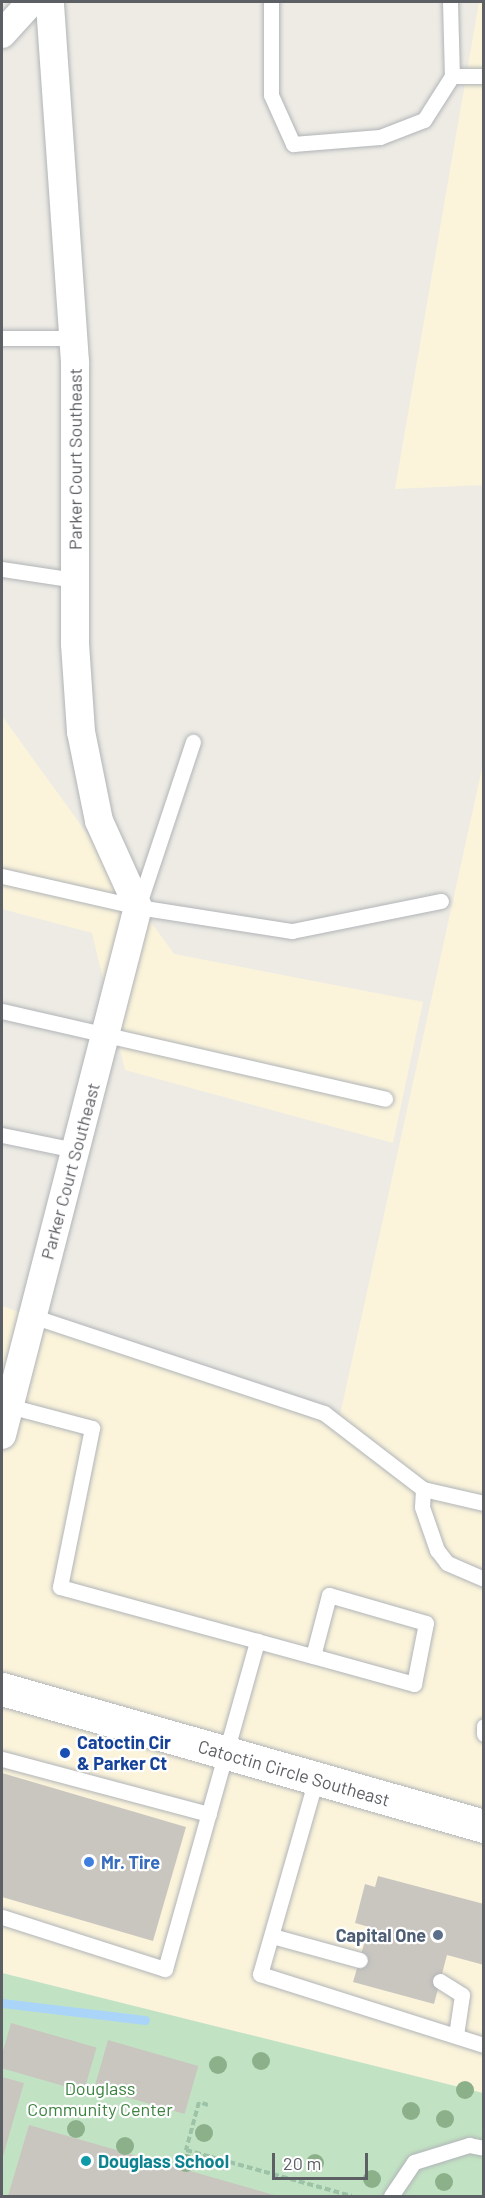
<!DOCTYPE html>
<style>
body{margin:0}
#map{position:relative;width:485px;height:2198px;overflow:hidden;background:#edebe4;font-family:Barlow,sans-serif}
div>[style]{position:absolute}
.commercial>*{inset:0;background:#fbf4db}
.green>*{inset:0;background:#c2e3c3}
.stream>*{height:9px;margin:-4.5px;padding:0 4.5px;transform-origin:4.5px;border-radius:4.5px;background:#aad5f8}
.building>*{inset:0;background:#c9c6c0;transform-origin:0 0}
.path>*{height:4px;margin-top:-2px;transform-origin:0;background:repeating-linear-gradient(90deg,#9cc3a8 0 6px,transparent 0 9px)}
.roads{filter:drop-shadow(0 0 2px #b1b4b8) drop-shadow(0 0 2px #b1b4b8)}
.service>*{height:15px;margin:-7.5px;padding:0 7.5px;transform-origin:7.5px;border-radius:7.5px;background:#fff}
.minor>*{height:28px;margin:-14px;padding:0 14px;transform-origin:14px;border-radius:14px;background:#fff}
.secondary>*{height:33px;margin:-16.5px;padding:0 16.5px;transform-origin:16.5px;border-radius:16.5px;background:#fff}
.trees>*{width:18px;height:18px;margin:-9px;border-radius:50%;background:#8cb18a}
.dots>*{width:16px;height:16px;translate:-50% -50%;box-sizing:border-box;border:3px solid #fff;border-radius:50%}
span{translate:-50% -50%;white-space:nowrap;text-align:center;line-height:1.15;-webkit-text-stroke:4.5px #fff;paint-order:stroke}
.street-label{font-size:18px;color:#5c5f63}
.transit-label{font-size:18px;color:#164399;font-weight:700}
.left{translate:0 -50%;text-align:left}
.shop-label{font-size:18px;color:#366cbe;font-weight:700}
.service-label{font-size:18px;color:#4e5e75;font-weight:700}
.right{translate:-100% -50%;text-align:right}
.park-label{font-size:18px;color:#3c8240}
.culture-label{font-size:18px;color:#0d838f;font-weight:700}
.frame{position:absolute;inset:0;border:3px solid #5c5f63;pointer-events:none}
.scale{position:absolute;left:272px;top:2153px;width:96px;height:27px;box-sizing:border-box;border:3px solid #5c5f63;border-top:0;padding-left:8px;font-size:18px;line-height:21px;white-space:nowrap;color:#5c5f63;-webkit-text-stroke:4px #fff;paint-order:stroke}
</style>
<div id="map">
<div class="commercial">
<div style="clip-path:polygon(479px 2px,483px 2px,483px 485px,395px 489px)"></div>
<div style="clip-path:polygon(2px 716px,174px 954px,423px 1002px,393px 1143px,125px 1070px,92px 933px,2px 909px)"></div>
<div style="clip-path:polygon(483px 764px,483px 2093px,2px 1973px,2px 1306px,338px 1424px)"></div>
</div>
<div class="green">
<div style="clip-path:polygon(2px 1973px,483px 2093px,483px 2196px,2px 2196px)"></div>
</div>
<div class="stream">
<div style="left:2px;top:2003px;width:144px;rotate:6.8deg"></div>
</div>
<div class="building">
<div style="clip-path:polygon(2px 1773px,186px 1827px,153px 1941px,2px 1897px)"></div>
<div style="clip-path:polygon(378px 1876px,484px 1904px,484px 1965px,447px 1955px,434px 2004px,353px 1982px,369px 1927px,355px 1923px,365px 1884px,375px 1887px)"></div>
<div style="left:11px;top:2023px;width:89px;height:46px;rotate:16deg"></div>
<div style="left:108px;top:2040px;width:94px;height:50px;rotate:16deg"></div>
<div style="clip-path:polygon(2px 2077px,24px 2083px,2px 2160px)"></div>
<div style="clip-path:polygon(29px 2125px,278px 2196px,8px 2196px)"></div>
</div>
<div class="path">
<div style="left:208px;top:2105px;width:9px;rotate:-162deg"></div>
<div style="left:199px;top:2102px;width:50px;rotate:105.2deg"></div>
<div style="left:186px;top:2150px;width:172px;rotate:15.5deg"></div>
</div>
<div class="roads">
<div class="service">
<div style="left:271px;top:2px;width:93px;rotate:90deg"></div>
<div style="left:271px;top:95px;width:54px;rotate:65.8deg"></div>
<div style="left:293px;top:144px;width:87px;rotate:-4.6deg"></div>
<div style="left:380px;top:137px;width:47px;rotate:-21.1deg"></div>
<div style="left:424px;top:120px;width:52px;rotate:-57.5deg"></div>
<div style="left:450px;top:2px;width:74px;rotate:88.5deg"></div>
<div style="left:452px;top:76px;width:32px"></div>
<div style="left:2px;top:338px;width:71px"></div>
<div style="left:2px;top:569px;width:74px;rotate:8.6deg"></div>
<div style="left:2px;top:876px;width:139px;rotate:12.8deg"></div>
<div style="left:138px;top:907px;width:156px;rotate:8.9deg"></div>
<div style="left:292px;top:931px;width:152px;rotate:-11.4deg"></div>
<div style="left:139px;top:904px;width:171px;rotate:-71.6deg"></div>
<div style="left:2px;top:1011px;width:393px;rotate:12.9deg"></div>
<div style="left:2px;top:1135px;width:75px;rotate:11.6deg"></div>
<div style="left:32px;top:1316px;width:308px;rotate:18.4deg"></div>
<div style="left:324px;top:1413px;width:125px;rotate:37.5deg"></div>
<div style="left:423px;top:1489px;width:63px;rotate:12.9deg"></div>
<div style="left:9px;top:1406px;width:86px;rotate:14.8deg"></div>
<div style="left:92px;top:1428px;width:162px;rotate:101.4deg"></div>
<div style="left:60px;top:1587px;width:262px;rotate:15.3deg"></div>
<div style="left:313px;top:1656px;width:105px;rotate:15.5deg"></div>
<div style="left:414px;top:1684px;width:62px;rotate:-78.9deg"></div>
<div style="left:426px;top:1623px;width:101px;rotate:-163.9deg"></div>
<div style="left:329px;top:1595px;width:63px;rotate:104.7deg"></div>
<div style="left:423px;top:1489px;width:18px;rotate:93deg"></div>
<div style="left:422px;top:1507px;width:46px;rotate:70.8deg"></div>
<div style="left:437px;top:1550px;width:16px;rotate:52deg"></div>
<div style="left:447px;top:1563px;width:40px;rotate:23.4deg"></div>
<div style="left:484px;top:1726px;width:8px;rotate:90deg"></div>
<div style="left:2px;top:1759px;width:214px;rotate:14.9deg"></div>
<div style="left:316px;top:1779px;width:203px;rotate:106deg"></div>
<div style="left:260px;top:1974px;width:235px;rotate:17.6deg"></div>
<div style="left:2px;top:1917px;width:171px;rotate:17.7deg"></div>
<div style="left:165px;top:1969px;width:341px;rotate:-74.3deg"></div>
<div style="left:272px;top:1936px;width:91px;rotate:15.3deg"></div>
<div style="left:440px;top:1981px;width:26px;rotate:32deg"></div>
<div style="left:462px;top:1995px;width:40px;rotate:98.5deg"></div>
<div style="left:391px;top:2196px;width:41px;rotate:-55.9deg"></div>
<div style="left:414px;top:2162px;width:58px;rotate:-17.2deg"></div>
<div style="left:469px;top:2145px;width:15px;rotate:11deg"></div>
</div>
<div class="minor">
<div style="left:2px;top:34px;width:43px;rotate:-47.8deg"></div>
<div style="left:2px;top:1435px;width:545px;rotate:-75.56deg"></div>
<div style="left:138px;top:907px;width:94px;rotate:-114.4deg"></div>
<div style="left:99px;top:821px;width:91px;rotate:-101.4deg"></div>
<div style="left:81px;top:732px;width:88px;rotate:-93.9deg"></div>
<div style="left:75px;top:644px;width:282px;rotate:-90deg"></div>
<div style="left:75px;top:362px;width:361px;rotate:-94deg"></div>
</div>
<div class="secondary">
<div style="left:2px;top:1689px;width:501px;rotate:15.87deg"></div>
</div>
</div>
<div class="trees">
<div style="left:261px;top:2061px"></div>
<div style="left:218px;top:2065px"></div>
<div style="left:465px;top:2090px"></div>
<div style="left:411px;top:2111px"></div>
<div style="left:445px;top:2119px"></div>
<div style="left:76px;top:2129px"></div>
<div style="left:204px;top:2133px"></div>
<div style="left:125px;top:2146px"></div>
<div style="left:186px;top:2163px"></div>
<div style="left:315px;top:2163px"></div>
<div style="left:372px;top:2179px"></div>
<div style="left:444px;top:2182px"></div>
</div>
<div class="dots">
<div style="left:65px;top:1753px;background:#1a4fb4"></div>
<div style="left:89px;top:1862px;background:#3f7fe0"></div>
<div style="left:438px;top:1935px;background:#5c6f8a"></div>
<div style="left:86px;top:2161px;background:#0f9aa8"></div>
</div>
<div class="street-label">
<span style="left:75px;top:459px;rotate:-90deg">Parker Court Southeast</span>
<span style="left:70px;top:1171px;rotate:-75deg">Parker Court Southeast</span>
<span style="left:294px;top:1773px;rotate:16deg">Catoctin Circle Southeast</span>
</div>
<div class="transit-label">
<span class="left" style="left:77px;top:1753px">Catoctin Cir<br>&amp; Parker Ct</span>
</div>
<div class="shop-label">
<span class="left" style="left:101px;top:1862px">Mr. Tire</span>
</div>
<div class="service-label">
<span class="right" style="left:426px;top:1935px">Capital One</span>
</div>
<div class="park-label">
<span style="left:100px;top:2099px">Douglass<br>Community Center</span>
</div>
<div class="culture-label">
<span class="left" style="left:98px;top:2161px">Douglass School</span>
</div>
<div class="frame"></div>
<div class="scale">20 m</div>
</div>
